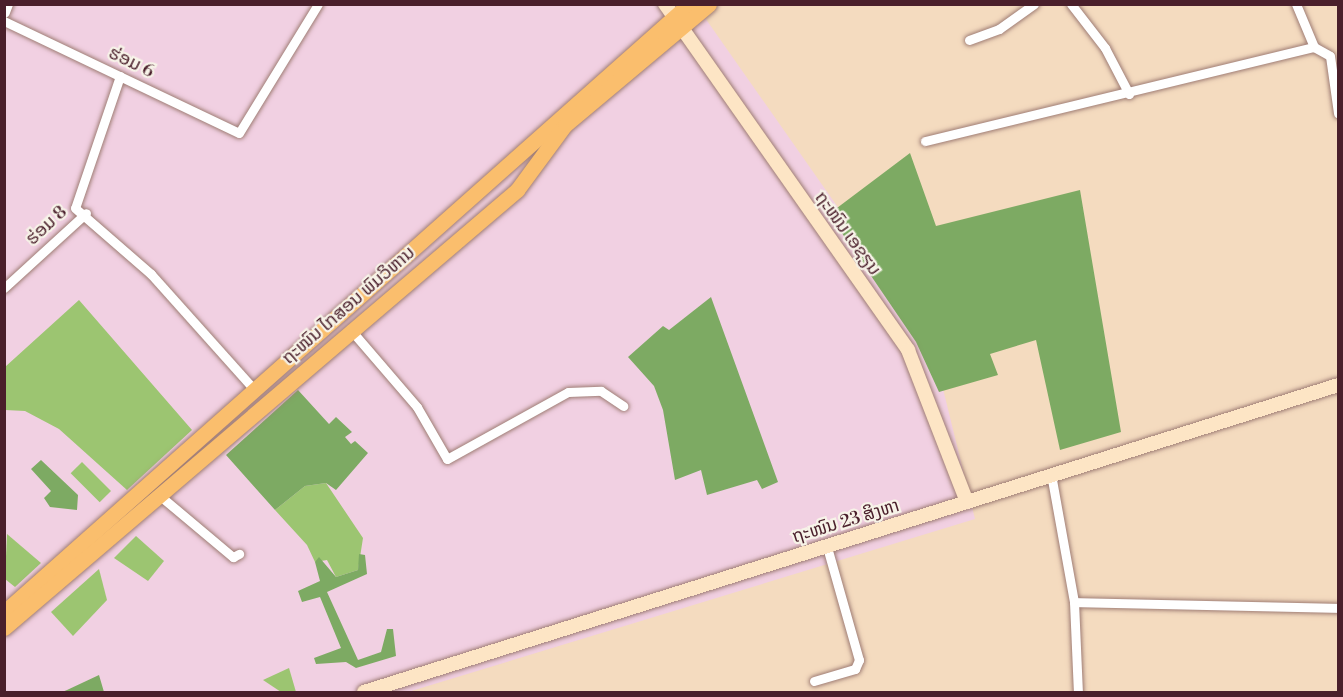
<!DOCTYPE html>
<meta charset="utf-8">
<style>
body{margin:0}
#map{position:relative;width:1343px;height:697px;overflow:hidden;background:#f4dbbf;font-family:"Libre Bodoni","Noto Sans Lao",serif}
div>[style]{position:absolute}
.built>*{inset:0;background:#f1d0e2}
.green>*{inset:0;background:#9cc571;transform-origin:0 0}
.forest>*{inset:0;background:#7daa63}
.roads{filter:drop-shadow(0 0 2px #9f7d75) drop-shadow(0 0 2px #9f7d75)}
.minor>*{height:9px;margin:-4.5px;padding:0 4.5px;transform-origin:4.5px;border-radius:4.5px;background:#fff}
.tertiary>*{height:12px;margin:-6px;padding:0 6px;transform-origin:6px;border-radius:6px;background:#fff}
.secondary>*{height:14px;margin:-7px;padding:0 7px;transform-origin:7px;border-radius:7px;background:#fde5c5}
.trunk>*{height:15px;margin:-7.5px;padding:0 7.5px;transform-origin:7.5px;border-radius:7.5px;background:#fabe6d}
span{translate:-50% -50%;white-space:nowrap;text-align:center;line-height:1.15;-webkit-text-stroke:4.5px #f7f3e8;paint-order:stroke}
.street-label{font-size:18px;color:#4a1f2b}
.frame{position:absolute;inset:0;border:6px solid #4a1f2b;pointer-events:none}
</style>
<div id="map">
<div class="built">
<div style="clip-path:polygon(696px 5px,931px 340px,975px 519px,408px 692px,5px 692px,5px 4px)"></div>
</div>
<div class="green">
<div style="clip-path:polygon(79px 300px,192px 430px,127px 490px,59px 429px,25px 411px,5px 410px,5px 367px)"></div>
<div style="left:82px;top:462px;width:41px;height:16px;rotate:45deg"></div>
<div style="clip-path:polygon(326px 483px,363px 538px,358px 570px,336px 577px,327px 560px,315px 562px,307px 545px,275px 510px,305px 486px)"></div>
<div style="clip-path:polygon(7px 534px,41px 563px,15px 587px,5px 579px)"></div>
<div style="clip-path:polygon(136px 536px,164px 561px,148px 581px,114px 558px)"></div>
<div style="clip-path:polygon(99px 569px,107px 600px,73px 636px,51px 612px)"></div>
<div style="clip-path:polygon(289px 668px,296px 692px,281px 692px,263px 680px)"></div>
</div>
<div class="forest">
<div style="clip-path:polygon(910px 153px,936px 226px,1080px 190px,1121px 432px,1060px 450px,1036px 340px,990px 354px,998px 375px,939px 392px,916px 342px,829px 214px)"></div>
<div style="clip-path:polygon(711px 297px,778px 482px,762px 489px,757px 480px,707px 495px,701px 470px,675px 480px,663px 410px,654px 386px,628px 357px,663px 326px,669px 330px)"></div>
<div style="clip-path:polygon(298px 390px,329px 424px,336px 417px,352px 432px,345px 437px,351px 444px,355px 441px,368px 453px,336px 490px,326px 483px,305px 486px,275px 510px,226px 455px)"></div>
<div style="clip-path:polygon(41px 460px,78px 495px,77px 510px,50px 507px,44px 498px,51px 491px,31px 469px)"></div>
<div style="clip-path:polygon(359px 554px,365px 555px,367px 574px,327px 592px,358px 660px,381px 652px,387px 629px,393px 629px,396px 656px,356px 668px,346px 662px,316px 664px,314px 658px,341px 648px,320px 597px,302px 602px,298px 591px,320px 581px,315px 562px,319px 557px,336px 577px,358px 570px)"></div>
<div style="clip-path:polygon(99px 675px,104px 692px,62px 692px,67px 690px)"></div>
</div>
<div class="roads">
<div class="minor">
<div style="left:1071px;top:4px;width:56px;rotate:52.3deg"></div>
<div style="left:1105px;top:48px;width:52px;rotate:62.4deg"></div>
<div style="left:1296px;top:4px;width:47px;rotate:67.3deg"></div>
<div style="left:1314px;top:47px;width:18px;rotate:29deg"></div>
<div style="left:1330px;top:56px;width:58px;rotate:82deg"></div>
<div style="left:4px;top:21px;width:260px;rotate:25.5deg"></div>
<div style="left:239px;top:133px;width:151px;rotate:-58.5deg"></div>
<div style="left:969px;top:40px;width:32px;rotate:-20deg"></div>
<div style="left:999px;top:29px;width:43px;rotate:-35.5deg"></div>
<div style="left:120px;top:76px;width:139px;rotate:108.8deg"></div>
<div style="left:75px;top:208px;width:101px;rotate:41deg"></div>
<div style="left:151px;top:274px;width:153px;rotate:48.2deg"></div>
<div style="left:925px;top:141px;width:400px;rotate:-13.6deg"></div>
<div style="left:4px;top:288px;width:111px;rotate:-42.4deg"></div>
<div style="left:350px;top:329px;width:103px;rotate:49.3deg"></div>
<div style="left:417px;top:407px;width:60px;rotate:60deg"></div>
<div style="left:447px;top:459px;width:138px;rotate:-29deg"></div>
<div style="left:568px;top:392px;width:33px;rotate:-2deg"></div>
<div style="left:601px;top:391px;width:27px;rotate:34deg"></div>
<div style="left:1051px;top:474px;width:130px;rotate:79.8deg"></div>
<div style="left:1074px;top:602px;width:90px;rotate:87.5deg"></div>
<div style="left:159px;top:495px;width:97px;rotate:40deg"></div>
<div style="left:233px;top:557px;width:7px;rotate:-27deg"></div>
<div style="left:1074px;top:602px;width:264px;rotate:1.3deg"></div>
<div style="left:814px;top:681px;width:43px;rotate:-16.3deg"></div>
<div style="left:855px;top:669px;width:10px;rotate:-66deg"></div>
<div style="left:859px;top:660px;width:117px;rotate:-105.8deg"></div>
</div>
<div class="tertiary">
<div style="left:4px;top:12px;width:9px;rotate:-69deg"></div>
</div>
<div class="secondary">
<div style="left:665px;top:4px;width:423px;rotate:54.9deg"></div>
<div style="left:908px;top:350px;width:163px;rotate:68.8deg"></div>
<div style="left:364px;top:692px;width:1021px;rotate:-17.49deg"></div>
</div>
<div class="trunk">
<div style="left:4px;top:612px;width:916px;rotate:-41.59deg"></div>
<div style="left:4px;top:628px;width:675px;rotate:-40.49deg"></div>
<div style="left:517px;top:190px;width:81px;rotate:-53.6deg"></div>
<div style="left:565px;top:125px;width:188px;rotate:-40deg"></div>
</div>
</div>
<div class="street-label">
<span style="left:131px;top:63px;rotate:26deg">ຮ່ອມ 6</span>
<span style="left:47px;top:226px;rotate:-43deg">ຮ່ອມ 8</span>
<span style="left:847px;top:234px;rotate:54deg">ຖະໜົນ ເອຊຽນ</span>
<span style="left:349px;top:306px;rotate:-41deg">ຖະໜົນ ໄກສອນ ພົມວິຫານ</span>
<span style="left:846px;top:522px;rotate:-17deg">ຖະໜົນ 23 ສິງຫາ</span>
</div>
<div class="frame"></div>
</div>
